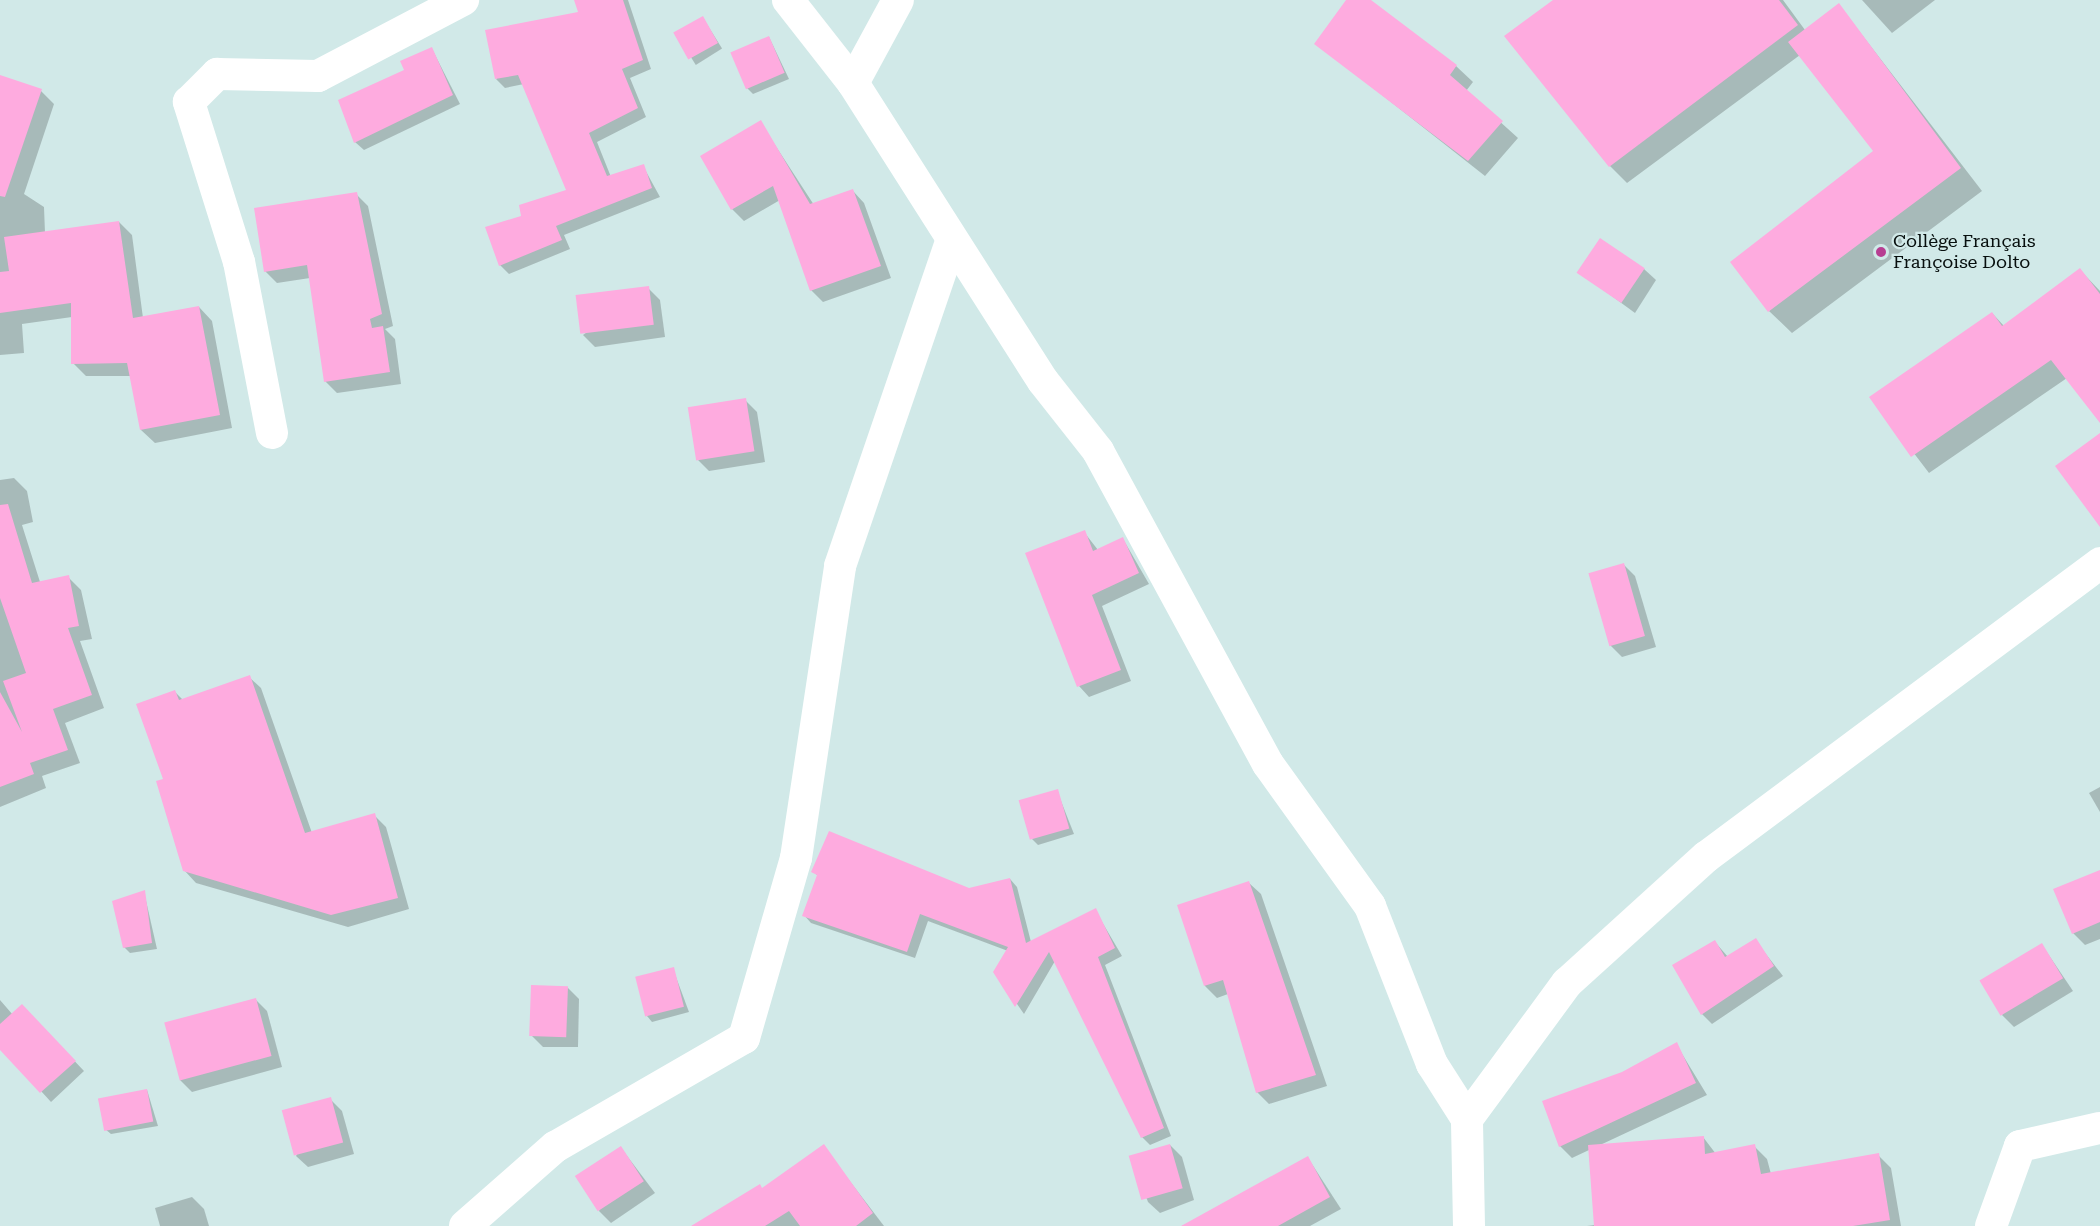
<!DOCTYPE html>
<meta charset="utf-8">
<style>
body{margin:0}
#map{position:relative;width:2100px;height:1226px;overflow:hidden;background:#d1e9e8;font-family:"Roboto Serif",serif}
div>[style]{position:absolute}
.shadow>*{inset:0;background:#0003;transform-origin:0 0}
.building>*{inset:0;background:#feabdf;transform-origin:0 0}
.street>*{height:32px;margin:-16px;padding:0 16px;transform-origin:16px;border-radius:16px;background:#fff}
.dots>*{width:16px;height:16px;translate:-50% -50%;box-sizing:border-box;border:3px solid #d1e9e8;border-radius:50%}
span{translate:-50% -50%;white-space:nowrap;text-align:center;line-height:1.15;-webkit-text-stroke:4.5px #d1e9e8;paint-order:stroke}
.poi-label{font-size:18px;color:#070f0e}
.left{translate:0 -50%;text-align:left}
</style>
<div id="map">
<div class="shadow">
<div style="clip-path:polygon(576px 0,628px 0,651px 69px,630px 78px,646px 117px,597px 142px,611px 177px,643px 166px,660px 197px,564px 235px,570px 249px,509px 274px,500px 265px,523px 217px,568px 191px,524px 84px,505px 88px,496px 79px,580px 13px)"></div>
<div style="clip-path:polygon(1348px 0,1368px 0,1456px 66px,1473px 82px,1466px 91px,1518px 138px,1485px 176px,1316px 43px)"></div>
<div style="clip-path:polygon(1555px 0,1783px 0,1805px 30px,1839px 5px,1982px 191px,1792px 333px,1769px 311px,1875px 152px,1800px 55px,1627px 183px,1610px 166px)"></div>
<div style="clip-path:polygon(1862px 0,1935px 0,1892px 33px)"></div>
<div style="left:703px;top:18px;width:36px;height:31px;rotate:58deg"></div>
<div style="clip-path:polygon(769px 37px,789px 79px,753px 94px,747px 88px)"></div>
<div style="clip-path:polygon(432px 49px,460px 104px,364px 150px,355px 142px,406px 71px)"></div>
<div style="clip-path:polygon(0 77px,41px 91px,54px 104px,24px 194px,44px 207px,45px 233px,119px 222px,132px 235px,143px 318px,199px 307px,212px 321px,232px 428px,155px 443px,141px 430px,131px 376px,86px 376px,73px 363px,72px 317px,22px 324px,24px 353px,0 355px)"></div>
<div style="clip-path:polygon(760px 122px,814px 205px,853px 191px,864px 203px,891px 278px,823px 302px,811px 290px,780px 200px,744px 221px,732px 209px)"></div>
<div style="clip-path:polygon(356px 194px,368px 206px,393px 326px,385px 329px,395px 339px,401px 384px,337px 393px,325px 381px,310px 278px,277px 283px,265px 271px)"></div>
<div style="clip-path:polygon(1644px 269px,1656px 280px,1635px 313px,1579px 272px)"></div>
<div style="clip-path:polygon(2080px 270px,2100px 291px,2100px 421px,2067px 378px,1929px 473px,1871px 397px,1992px 313px,2004px 326px)"></div>
<div style="clip-path:polygon(648px 288px,660px 300px,665px 337px,595px 347px,583px 335px)"></div>
<div style="clip-path:polygon(745px 400px,757px 412px,765px 462px,709px 471px,697px 459px)"></div>
<div style="clip-path:polygon(14px 478px,27px 491px,33px 522px,22px 525px,40px 582px,68px 577px,81px 590px,92px 639px,80px 641px,104px 708px,65px 723px,80px 763px,42px 776px,46px 788px,0 807px,0 480px)"></div>
<div style="clip-path:polygon(1084px 532px,1098px 550px,1123px 539px,1149px 584px,1102px 606px,1131px 681px,1089px 697px,1079px 686px)"></div>
<div style="clip-path:polygon(1623px 564px,1635px 576px,1656px 647px,1622px 657px,1610px 645px)"></div>
<div style="clip-path:polygon(249px 677px,261px 688px,312px 833px,374px 815px,386px 827px,409px 909px,348px 927px,196px 883px,184px 870px,175px 692px,183px 700px)"></div>
<div style="clip-path:polygon(2100px 787px,2100px 812px,2089px 793px)"></div>
<div style="clip-path:polygon(1057px 791px,1074px 834px,1038px 845px,1032px 839px)"></div>
<div style="clip-path:polygon(813px 871px,969px 890px,1010px 879px,1017px 887px,1031px 942px,1095px 910px,1122px 956px,1105px 965px,1171px 1136px,1150px 1145px,1142px 1137px,1055px 961px,1024px 1014px,995px 972px,1008px 951px,928px 921px,915px 958px,811px 923px,804px 915px,818px 876px)"></div>
<div style="clip-path:polygon(2100px 871px,2100px 939px,2085px 945px,2073px 933px)"></div>
<div style="clip-path:polygon(1249px 883px,1261px 894px,1327px 1086px,1269px 1104px,1257px 1092px,1228px 994px,1217px 998px,1205px 986px,1179px 906px)"></div>
<div style="clip-path:polygon(144px 892px,157px 949px,130px 953px,124px 947px)"></div>
<div style="clip-path:polygon(1755px 940px,1783px 976px,1712px 1024px,1702px 1014px,1715px 942px,1728px 957px)"></div>
<div style="clip-path:polygon(2042px 945px,2073px 991px,2014px 1027px,2002px 1015px)"></div>
<div style="clip-path:polygon(673px 969px,689px 1012px,652px 1022px,647px 1016px)"></div>
<div style="clip-path:polygon(567px 987px,579px 999px,578px 1047px,543px 1047px,531px 1035px)"></div>
<div style="clip-path:polygon(255px 999px,267px 1011px,282px 1067px,192px 1092px,180px 1080px)"></div>
<div style="clip-path:polygon(0 1000px,13px 1015px,32px 1016px,84px 1071px,51px 1102px,0 1046px)"></div>
<div style="clip-path:polygon(1676px 1044px,1707px 1095px,1598px 1146px,1703px 1137px,1716px 1154px,1754px 1146px,1767px 1159px,1771px 1174px,1878px 1155px,1891px 1168px,1901px 1226px,1587px 1226px,1595px 1225px,1589px 1150px,1572px 1158px,1560px 1146px,1623px 1073px)"></div>
<div style="clip-path:polygon(147px 1090px,158px 1126px,111px 1134px,105px 1129px)"></div>
<div style="clip-path:polygon(330px 1099px,342px 1111px,354px 1154px,308px 1167px,296px 1156px)"></div>
<div style="clip-path:polygon(1170px 1145px,1182px 1157px,1194px 1200px,1160px 1213px,1148px 1202px,1132px 1161px)"></div>
<div style="clip-path:polygon(823px 1146px,884px 1226px,718px 1226px,763px 1189px)"></div>
<div style="clip-path:polygon(621px 1148px,655px 1193px,611px 1223px,599px 1211px)"></div>
<div style="clip-path:polygon(1308px 1158px,1341px 1209px,1310px 1226px,1229px 1226px)"></div>
<div style="clip-path:polygon(192px 1197px,204px 1209px,209px 1226px,160px 1226px,155px 1208px)"></div>
</div>
<div class="building">
<div style="clip-path:polygon(574px 0,623px 0,643px 60px,622px 69px,638px 108px,589px 133px,607px 176px,644px 164px,652px 188px,556px 226px,562px 240px,499px 266px,485px 227px,521px 216px,519px 205px,566px 190px,518px 75px,495px 79px,485px 30px,578px 12px)"></div>
<div style="clip-path:polygon(1346px 0,1371px 0,1457px 65px,1450px 75px,1503px 121px,1468px 161px,1314px 44px)"></div>
<div style="clip-path:polygon(1553px 0,1779px 0,1798px 25px,1609px 167px,1504px 36px)"></div>
<div style="clip-path:polygon(1839px 3px,1961px 168px,1768px 312px,1730px 262px,1873px 151px,1788px 42px)"></div>
<div style="left:703px;top:16px;width:31px;height:34px;rotate:61deg"></div>
<div style="left:769px;top:36px;width:40px;height:42px;rotate:67deg"></div>
<div style="clip-path:polygon(432px 47px,453px 95px,354px 143px,338px 100px,404px 70px,400px 61px)"></div>
<div style="clip-path:polygon(0 75px,42px 89px,5px 197px,0 196px)"></div>
<div style="clip-path:polygon(761px 120px,810px 204px,853px 189px,881px 266px,810px 291px,773px 186px,731px 210px,700px 156px)"></div>
<div style="clip-path:polygon(357px 192px,382px 314px,370px 319px,372px 328px,383px 326px,390px 372px,324px 382px,307px 265px,264px 272px,254px 208px)"></div>
<div style="clip-path:polygon(119px 221px,133px 318px,199px 306px,220px 415px,140px 430px,127px 363px,71px 364px,71px 303px,0 313px,0 272px,9px 271px,4px 237px)"></div>
<div style="left:1600px;top:238px;width:54px;height:42px;rotate:34deg"></div>
<div style="clip-path:polygon(2080px 268px,2100px 294px,2100px 423px,2051px 360px,1911px 457px,1869px 397px,1992px 312px,2002px 326px)"></div>
<div style="left:649px;top:286px;width:39px;height:74px;rotate:83deg"></div>
<div style="left:746px;top:398px;width:54px;height:59px;rotate:81deg"></div>
<div style="clip-path:polygon(2100px 433px,2100px 527px,2055px 466px)"></div>
<div style="clip-path:polygon(8px 504px,32px 583px,69px 575px,79px 626px,68px 628px,92px 695px,53px 709px,68px 750px,30px 763px,34px 774px,0 787px,0 692px,22px 732px,3px 681px,26px 673px,0 598px,0 505px)"></div>
<div style="clip-path:polygon(1085px 530px,1093px 551px,1123px 537px,1139px 573px,1092px 595px,1121px 670px,1077px 687px,1025px 553px)"></div>
<div style="left:1624px;top:563px;width:76px;height:37px;rotate:74deg"></div>
<div style="clip-path:polygon(250px 675px,305px 833px,375px 813px,398px 898px,331px 915px,183px 871px,156px 781px,163px 779px,136px 704px,175px 690px,179px 700px)"></div>
<div style="left:1058px;top:789px;width:41px;height:41px;rotate:74deg"></div>
<div style="clip-path:polygon(829px 831px,969px 888px,1010px 878px,1026px 943px,1096px 908px,1115px 948px,1098px 957px,1164px 1128px,1141px 1138px,1049px 952px,1015px 1007px,993px 972px,1008px 947px,920px 914px,907px 952px,802px 916px,817px 875px,811px 872px)"></div>
<div style="clip-path:polygon(2100px 870px,2100px 922px,2072px 934px,2053px 889px)"></div>
<div style="clip-path:polygon(1249px 881px,1316px 1075px,1256px 1093px,1223px 980px,1204px 986px,1177px 905px)"></div>
<div style="clip-path:polygon(145px 890px,152px 943px,123px 948px,112px 901px)"></div>
<div style="clip-path:polygon(1756px 938px,1774px 966px,1701px 1015px,1672px 965px,1715px 940px,1725px 957px)"></div>
<div style="left:2042px;top:943px;width:41px;height:73px;rotate:59deg"></div>
<div style="left:674px;top:967px;width:41px;height:40px;rotate:76deg"></div>
<div style="left:531px;top:985px;width:37px;height:51px;rotate:2deg"></div>
<div style="left:256px;top:998px;width:60px;height:95px;rotate:75deg"></div>
<div style="clip-path:polygon(22px 1004px,76px 1061px,40px 1093px,0 1050px,0 1024px)"></div>
<div style="clip-path:polygon(1677px 1042px,1696px 1083px,1559px 1147px,1542px 1101px,1622px 1072px)"></div>
<div style="left:147px;top:1089px;width:33px;height:50px;rotate:79deg"></div>
<div style="left:331px;top:1097px;width:47px;height:51px;rotate:75deg"></div>
<div style="clip-path:polygon(1704px 1136px,1705px 1154px,1755px 1144px,1761px 1174px,1879px 1153px,1890px 1220px,1853px 1226px,1594px 1226px,1588px 1145px)"></div>
<div style="clip-path:polygon(824px 1144px,873px 1213px,856px 1226px,800px 1226px,789px 1211px,765px 1226px,691px 1226px,760px 1184px,762px 1188px)"></div>
<div style="left:1170px;top:1144px;width:46px;height:43px;rotate:74deg"></div>
<div style="left:621px;top:1146px;width:42px;height:55px;rotate:57deg"></div>
<div style="clip-path:polygon(1308px 1156px,1330px 1197px,1278px 1226px,1181px 1226px)"></div>
</div>
<div class="street">
<div style="left:788px;top:0;width:105px;rotate:51.9deg"></div>
<div style="left:853px;top:83px;width:353px;rotate:57.5deg"></div>
<div style="left:1043px;top:381px;width:89px;rotate:51.8deg"></div>
<div style="left:1098px;top:451px;width:356px;rotate:61.5deg"></div>
<div style="left:1268px;top:764px;width:175px;rotate:54.3deg"></div>
<div style="left:1370px;top:906px;width:170px;rotate:68.6deg"></div>
<div style="left:1432px;top:1064px;width:65px;rotate:57.5deg"></div>
<div style="left:853px;top:83px;width:94px;rotate:-61.5deg"></div>
<div style="left:272px;top:433px;width:174px;rotate:-100.9deg"></div>
<div style="left:239px;top:262px;width:168px;rotate:-107.4deg"></div>
<div style="left:189px;top:102px;width:40px;rotate:-45deg"></div>
<div style="left:217px;top:74px;width:101px;rotate:1.1deg"></div>
<div style="left:318px;top:76px;width:164px;rotate:-27.7deg"></div>
<div style="left:465px;top:1226px;width:120px;rotate:-41.3deg"></div>
<div style="left:555px;top:1147px;width:218px;rotate:-30deg"></div>
<div style="left:744px;top:1038px;width:187px;rotate:-73.9deg"></div>
<div style="left:796px;top:858px;width:295px;rotate:-81.4deg"></div>
<div style="left:840px;top:566px;width:342px;rotate:-71.1deg"></div>
<div style="left:1469px;top:1226px;width:107px;rotate:-91.1deg"></div>
<div style="left:1467px;top:1119px;width:169px;rotate:-53.7deg"></div>
<div style="left:1567px;top:983px;width:188px;rotate:-42.2deg"></div>
<div style="left:1706px;top:857px;width:492px;rotate:-36.7deg"></div>
<div style="left:1991px;top:1226px;width:85px;rotate:-70.1deg"></div>
<div style="left:2020px;top:1146px;width:82px;rotate:-12.7deg"></div>
</div>
<div class="dots">
<div style="left:1881px;top:252px;background:#b73e92"></div>
</div>
<div class="poi-label">
<span class="left" style="left:1893px;top:252px">Collège Français<br>Françoise Dolto</span>
</div>
</div>
